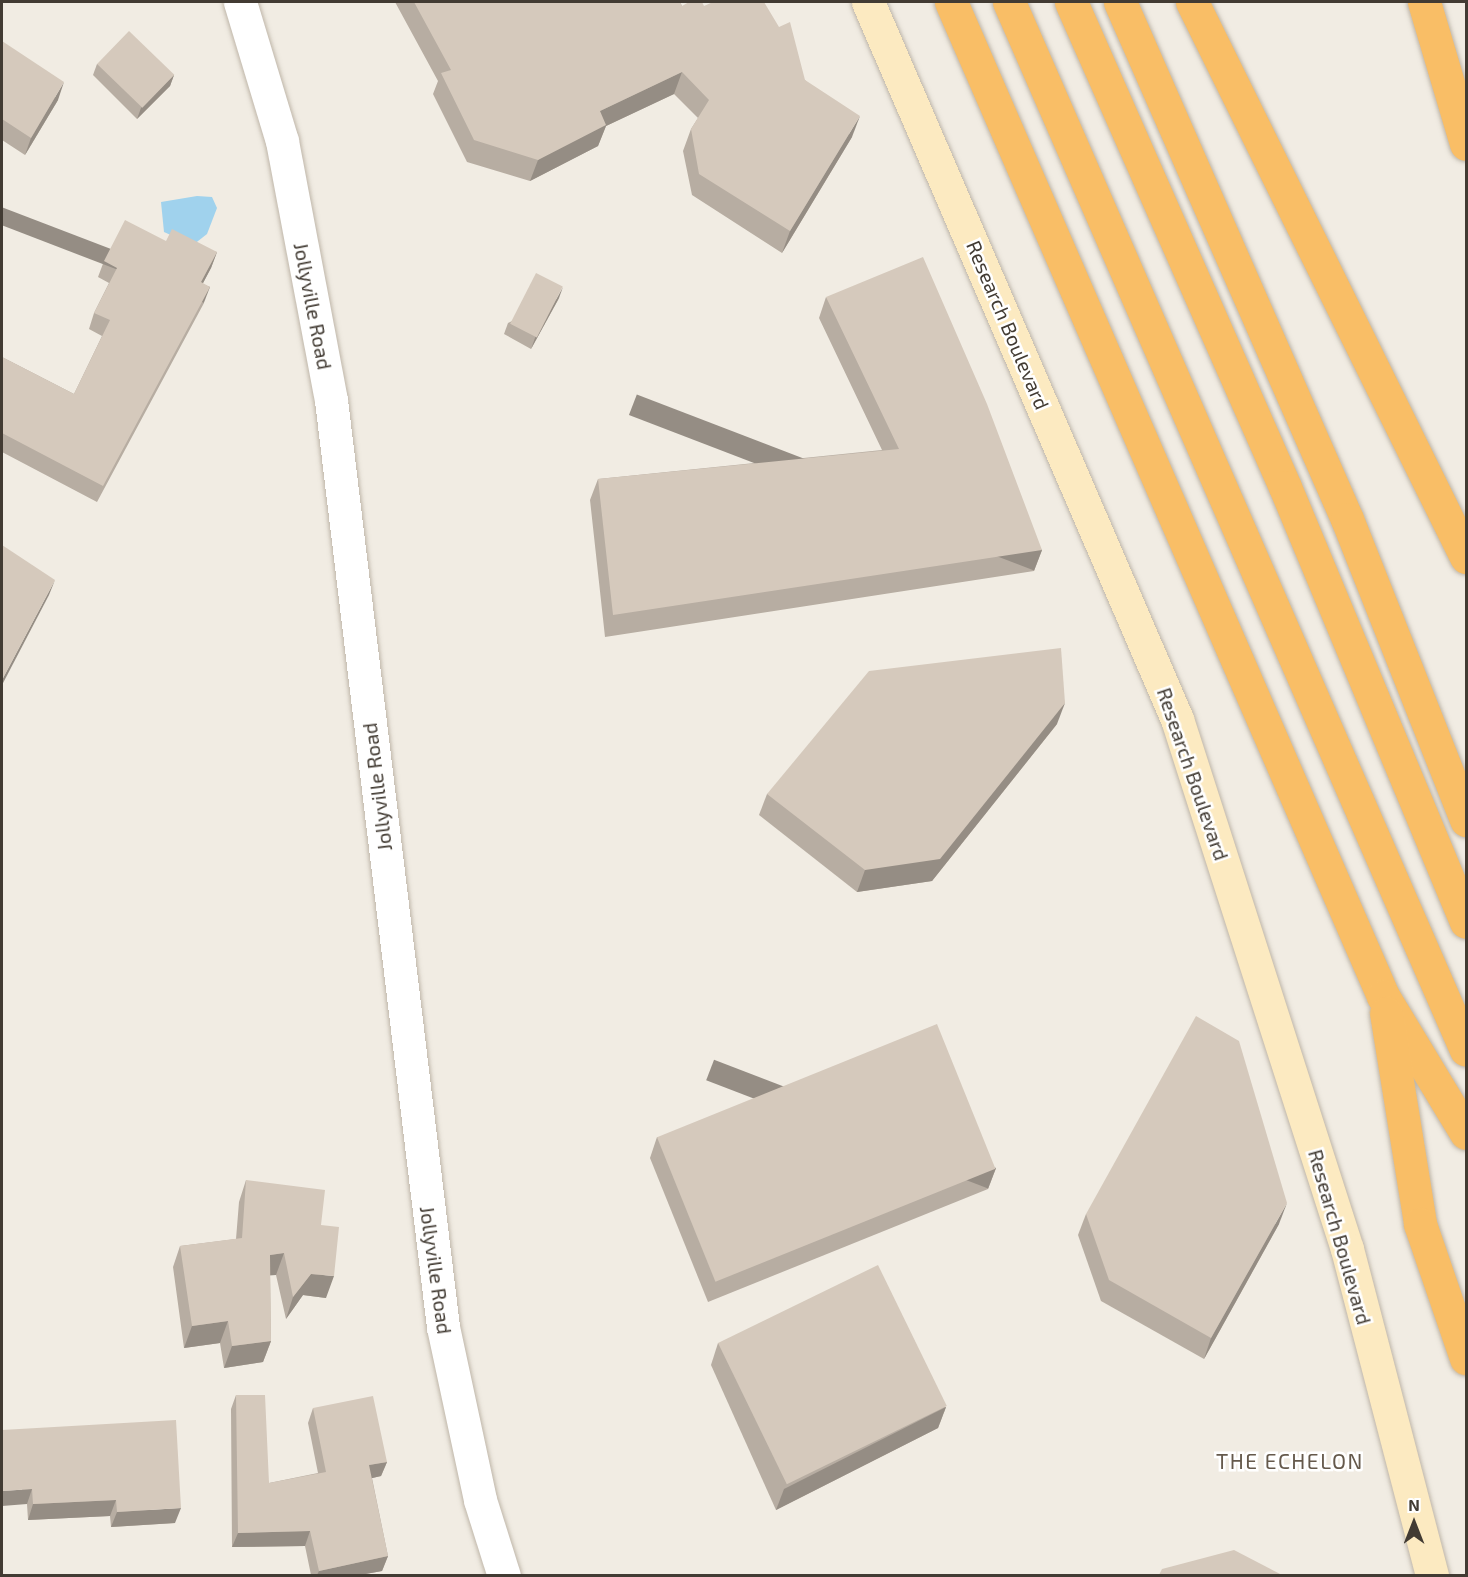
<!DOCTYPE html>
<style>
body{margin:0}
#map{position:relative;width:1468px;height:1577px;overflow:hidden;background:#f1ece3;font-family:"Exo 2",sans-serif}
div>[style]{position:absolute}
.water>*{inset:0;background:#a0d2ed}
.roads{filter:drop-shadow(0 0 2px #bfb6a9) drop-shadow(0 0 2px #bfb6a9)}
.tertiary>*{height:33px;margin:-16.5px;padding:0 16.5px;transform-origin:16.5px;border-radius:16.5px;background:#fff}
.secondary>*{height:33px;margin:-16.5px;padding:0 16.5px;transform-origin:16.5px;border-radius:16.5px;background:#fceac1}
.motorway>*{height:33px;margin:-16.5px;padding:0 16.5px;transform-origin:16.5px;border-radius:16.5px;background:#f9be66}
.wall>*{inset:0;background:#b7ada2}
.shaded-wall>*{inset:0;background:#958d84;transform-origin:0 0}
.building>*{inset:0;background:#d5c9bc;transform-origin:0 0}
span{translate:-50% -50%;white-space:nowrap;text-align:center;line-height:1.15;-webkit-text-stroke:5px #fff;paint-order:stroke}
.street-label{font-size:20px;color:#423b33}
.neighbourhood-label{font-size:21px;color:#65594b;letter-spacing:1.5px}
.frame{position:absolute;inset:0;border:3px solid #423b33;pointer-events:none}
.north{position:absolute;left:1384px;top:1493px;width:60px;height:60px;-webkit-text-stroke:4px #fff;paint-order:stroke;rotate:0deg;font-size:16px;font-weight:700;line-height:24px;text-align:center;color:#423b33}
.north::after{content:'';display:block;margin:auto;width:21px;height:27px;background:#423b33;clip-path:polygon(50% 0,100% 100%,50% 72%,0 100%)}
</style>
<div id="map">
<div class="water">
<div style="clip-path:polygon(197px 196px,212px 197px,217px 208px,207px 234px,193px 245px,164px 232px,161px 202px)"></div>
</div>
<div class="roads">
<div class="tertiary">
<div style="left:240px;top:2px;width:145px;rotate:73.2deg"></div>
<div style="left:282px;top:141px;width:264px;rotate:79.3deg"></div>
<div style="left:331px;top:400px;width:934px;rotate:83.11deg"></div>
<div style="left:443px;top:1327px;width:177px;rotate:77.9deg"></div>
<div style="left:480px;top:1500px;width:80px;rotate:72.5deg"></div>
</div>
<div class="secondary">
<div style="left:868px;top:2px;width:781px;rotate:66.69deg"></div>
<div style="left:1177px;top:719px;width:557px;rotate:72.22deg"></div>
<div style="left:1347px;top:1249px;width:338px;rotate:75.4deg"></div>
</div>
<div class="motorway">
<div style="left:951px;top:2px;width:1084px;rotate:66.51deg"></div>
<div style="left:1383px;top:996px;width:160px;rotate:58.8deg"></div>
<div style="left:1009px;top:2px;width:1143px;rotate:66.44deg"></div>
<div style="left:1071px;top:2px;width:530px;rotate:66.19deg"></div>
<div style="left:1285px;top:487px;width:471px;rotate:67.4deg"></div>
<div style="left:1120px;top:2px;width:565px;rotate:66.3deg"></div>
<div style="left:1347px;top:519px;width:324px;rotate:68.4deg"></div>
<div style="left:1192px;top:2px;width:619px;rotate:63.72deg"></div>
<div style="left:1424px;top:2px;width:148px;rotate:73.5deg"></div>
<div style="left:1386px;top:1013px;width:214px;rotate:80.8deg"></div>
<div style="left:1420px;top:1224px;width:142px;rotate:71.1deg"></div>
</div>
</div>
<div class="wall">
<div style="clip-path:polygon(395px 2px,680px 2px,682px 6px,704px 6px,805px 80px,852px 137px,782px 253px,692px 195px,683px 151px,691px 129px,698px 118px,674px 94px,606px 126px,598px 146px,530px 181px,467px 162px,433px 94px,438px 81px)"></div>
<div style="clip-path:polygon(2px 41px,58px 100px,25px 155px,2px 140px)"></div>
<div style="clip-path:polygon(97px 64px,174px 75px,170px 86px,137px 119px,93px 75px)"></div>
<div style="clip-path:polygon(166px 241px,217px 252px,211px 268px,203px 283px,204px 303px,97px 502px,2px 452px,2px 357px,74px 394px,102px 336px,89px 329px,94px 313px,109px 283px,98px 277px,104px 261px)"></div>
<div style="clip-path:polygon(826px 297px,1042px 550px,1034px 571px,605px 637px,590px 500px,598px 479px,882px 450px,819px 318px)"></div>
<div style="clip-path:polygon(559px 298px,531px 349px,504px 334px,508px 323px)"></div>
<div style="clip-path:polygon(1057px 724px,932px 881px,857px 892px,759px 815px,767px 794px)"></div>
<div style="clip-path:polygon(657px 1137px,996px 1168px,988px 1189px,708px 1302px,650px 1158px)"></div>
<div style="clip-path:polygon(246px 1180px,321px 1225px,326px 1298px,303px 1295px,286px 1319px,276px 1275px,270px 1275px,271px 1341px,263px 1362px,224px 1368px,220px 1343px,184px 1348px,173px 1267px,180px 1246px,236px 1239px,239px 1202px)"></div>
<div style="clip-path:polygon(1086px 1214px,1279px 1224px,1204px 1359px,1101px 1301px,1078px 1235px)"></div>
<div style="clip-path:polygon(718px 1343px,946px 1407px,938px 1428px,776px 1510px,711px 1365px)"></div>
<div style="clip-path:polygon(236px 1395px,269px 1483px,318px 1473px,308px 1423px,313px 1408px,387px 1462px,381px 1476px,372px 1478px,388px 1556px,382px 1571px,360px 1575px,311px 1575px,305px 1546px,232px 1547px,231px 1409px)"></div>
<div style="clip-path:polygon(2px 1430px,175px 1523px,111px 1527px,110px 1516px,28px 1520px,27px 1504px)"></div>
</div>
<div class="shaded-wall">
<div style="clip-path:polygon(682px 72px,674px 94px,606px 126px,598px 146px,530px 181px,538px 160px,600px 111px)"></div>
<div style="clip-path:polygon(174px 75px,170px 86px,137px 119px,141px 108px)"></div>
<div style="clip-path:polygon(64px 82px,58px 100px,25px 155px,31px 138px)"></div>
<div style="clip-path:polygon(860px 116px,852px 137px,782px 253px,790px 231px)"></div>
<div style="clip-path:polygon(217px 252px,211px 268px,195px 298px,201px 282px)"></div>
<div style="left:210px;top:287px;width:17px;height:226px;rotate:111deg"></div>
<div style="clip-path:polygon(563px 287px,559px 298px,531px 349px,535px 338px)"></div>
<div style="left:1042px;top:550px;width:22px;height:434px;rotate:111deg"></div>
<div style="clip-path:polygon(55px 580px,49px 595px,2px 685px,2px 680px)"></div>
<div style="clip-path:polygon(1065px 703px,1057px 724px,932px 881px,857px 892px,865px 870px)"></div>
<div style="left:996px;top:1168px;width:22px;height:302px;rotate:111deg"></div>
<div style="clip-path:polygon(1287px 1203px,1279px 1224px,1204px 1359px,1211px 1338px)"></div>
<div style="clip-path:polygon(284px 1253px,276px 1275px,262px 1276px,270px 1255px)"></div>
<div style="clip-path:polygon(311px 1274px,334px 1276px,326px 1298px,303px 1295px,286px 1319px,293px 1297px)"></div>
<div style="clip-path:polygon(228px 1321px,220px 1343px,184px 1348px,192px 1326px)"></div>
<div style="clip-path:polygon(271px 1341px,263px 1362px,224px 1368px,232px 1346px)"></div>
<div style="clip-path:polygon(946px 1407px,938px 1428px,776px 1510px,784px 1489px)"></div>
<div style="clip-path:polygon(387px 1462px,381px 1476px,364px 1480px,369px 1465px)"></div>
<div style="clip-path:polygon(32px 1489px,27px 1504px,2px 1506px,2px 1491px)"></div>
<div style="clip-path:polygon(116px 1500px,110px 1516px,28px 1520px,33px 1504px)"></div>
<div style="clip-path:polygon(181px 1508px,175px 1523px,111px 1527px,117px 1512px)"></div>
<div style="clip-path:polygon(310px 1531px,305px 1546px,232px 1547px,238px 1533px)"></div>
<div style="clip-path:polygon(388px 1556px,382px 1571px,360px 1575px,317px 1575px,319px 1571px)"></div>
</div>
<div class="building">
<div style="clip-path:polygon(414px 2px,680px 2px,682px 6px,689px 2px,702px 2px,704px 6px,713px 2px,764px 2px,779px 27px,790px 22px,805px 80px,860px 116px,790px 231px,699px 174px,691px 129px,709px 100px,682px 72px,600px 111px,606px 125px,538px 160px,474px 140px,441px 73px,451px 70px)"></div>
<div style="left:129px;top:31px;width:63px;height:46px;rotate:44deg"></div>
<div style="clip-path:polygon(2px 41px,64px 82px,31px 138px,2px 119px)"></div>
<div style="clip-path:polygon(125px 220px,166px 241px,172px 229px,217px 252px,201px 282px,210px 287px,103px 486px,2px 433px,2px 357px,74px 394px,110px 320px,94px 313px,117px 268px,104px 261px)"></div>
<div style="clip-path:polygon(923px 257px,987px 404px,1042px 550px,613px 615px,598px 479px,899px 449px,826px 297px)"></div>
<div style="left:536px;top:273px;width:30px;height:57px;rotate:27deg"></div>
<div style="clip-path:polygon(2px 545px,55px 580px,2px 680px)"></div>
<div style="clip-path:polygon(1061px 648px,1065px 703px,940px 859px,865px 870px,767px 794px,869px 671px)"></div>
<div style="clip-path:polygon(1196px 1016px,1239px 1041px,1287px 1203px,1211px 1338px,1109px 1280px,1086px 1214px)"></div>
<div style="left:937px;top:1024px;width:156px;height:302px;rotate:68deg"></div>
<div style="clip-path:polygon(246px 1180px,325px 1190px,321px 1225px,339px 1227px,334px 1276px,311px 1274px,293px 1297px,284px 1253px,270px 1255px,271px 1341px,232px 1346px,228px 1321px,192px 1326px,180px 1246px,242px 1238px)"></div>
<div style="left:878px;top:1265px;width:157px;height:178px;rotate:64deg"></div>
<div style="clip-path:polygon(236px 1395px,265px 1395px,269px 1483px,326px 1472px,313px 1408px,373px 1396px,387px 1462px,369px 1465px,388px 1556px,319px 1571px,310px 1531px,238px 1533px)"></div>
<div style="clip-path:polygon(176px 1420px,181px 1508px,117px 1512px,116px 1500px,33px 1504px,32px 1489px,2px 1491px,2px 1430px)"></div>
<div style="clip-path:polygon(1234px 1550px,1282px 1575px,1159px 1575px,1162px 1569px)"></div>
</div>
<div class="street-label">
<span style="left:313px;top:306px;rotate:79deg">Jollyville Road</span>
<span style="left:1008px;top:325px;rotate:67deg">Research Boulevard</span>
<span style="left:1193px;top:774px;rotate:71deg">Research Boulevard</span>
<span style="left:377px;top:787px;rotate:-97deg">Jollyville Road</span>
<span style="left:1340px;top:1237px;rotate:74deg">Research Boulevard</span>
<span style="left:436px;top:1270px;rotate:82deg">Jollyville Road</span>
</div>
<div class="neighbourhood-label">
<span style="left:1290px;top:1461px">THE ECHELON</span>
</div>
<div class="frame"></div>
<div class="north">N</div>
</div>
